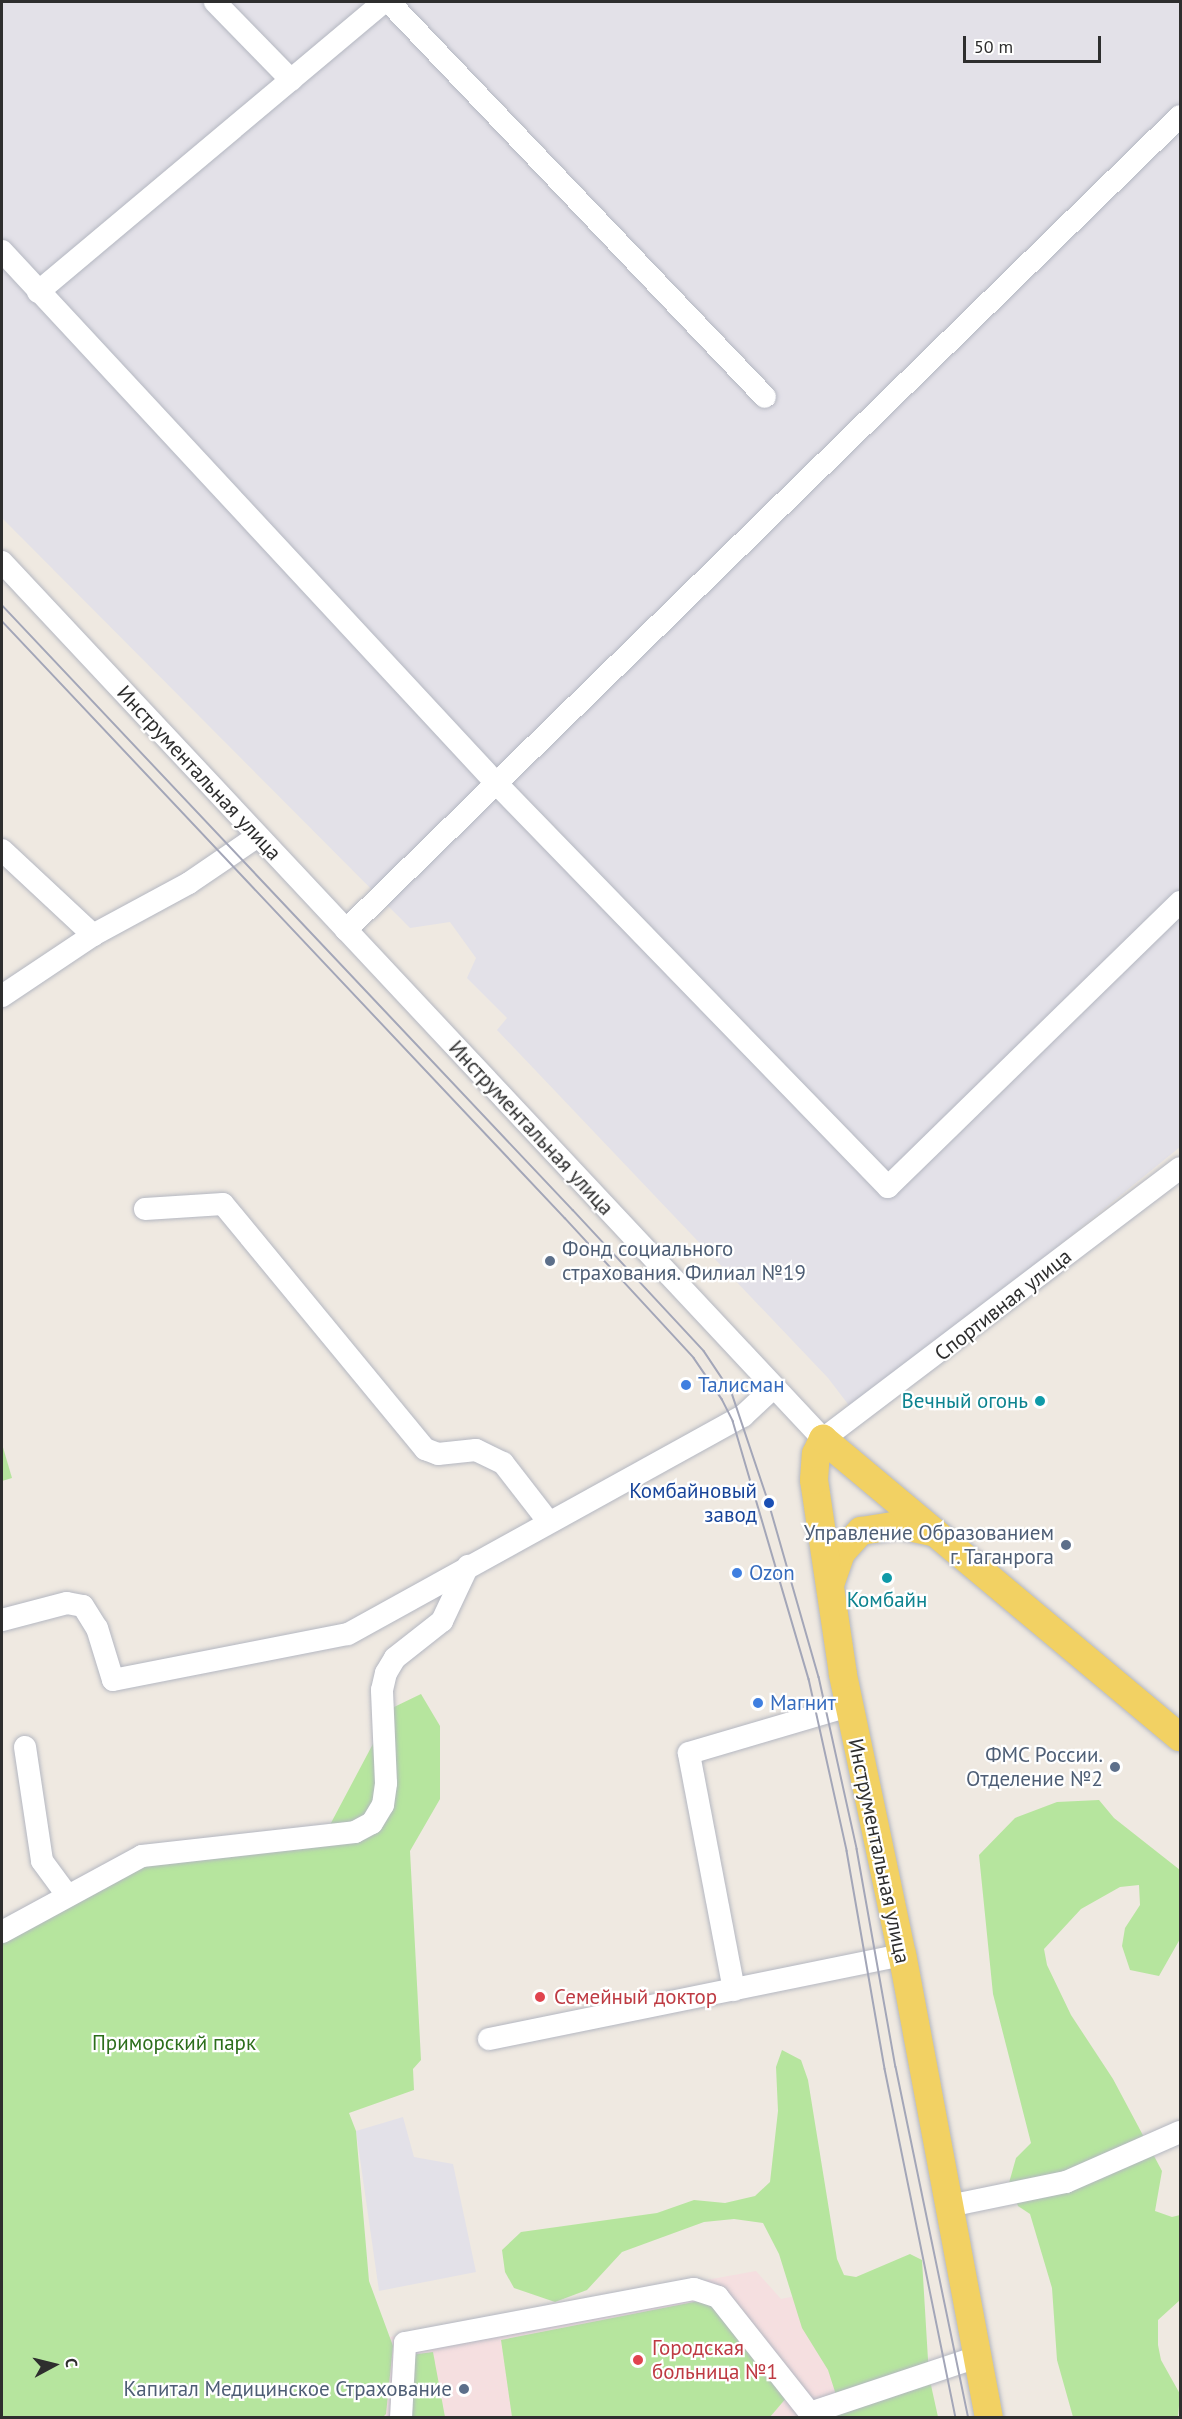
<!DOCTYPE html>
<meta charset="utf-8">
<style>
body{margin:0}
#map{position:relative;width:1182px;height:2419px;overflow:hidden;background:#efe9e1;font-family:"PT Sans",sans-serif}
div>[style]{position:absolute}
.industrial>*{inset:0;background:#e3e1e8}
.medical>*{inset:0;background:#f5dfe0}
.green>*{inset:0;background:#b6e59e}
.roads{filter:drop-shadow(0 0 2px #b4b7c1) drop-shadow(0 0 2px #b4b7c1)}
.minor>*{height:22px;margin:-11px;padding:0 11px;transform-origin:11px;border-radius:11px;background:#fff}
.major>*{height:28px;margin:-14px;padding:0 14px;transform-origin:14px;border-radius:14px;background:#f2d163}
.tram>*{height:1.5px;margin:-0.75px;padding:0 0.75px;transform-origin:0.75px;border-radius:0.75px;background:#a3a6b8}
.dots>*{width:16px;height:16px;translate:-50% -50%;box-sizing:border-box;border:3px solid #fff;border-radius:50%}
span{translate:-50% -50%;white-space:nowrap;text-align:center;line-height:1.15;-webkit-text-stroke:4.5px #fff;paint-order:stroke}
.street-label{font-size:21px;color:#2e2e2e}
.service-label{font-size:21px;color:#4e5e75}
.left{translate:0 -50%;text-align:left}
.right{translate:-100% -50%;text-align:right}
.shop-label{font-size:21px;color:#366cbe}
.culture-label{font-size:21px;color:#0d838f}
.transit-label{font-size:21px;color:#164399}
.health-label{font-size:21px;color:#be3a42}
.park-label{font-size:21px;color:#2c6e1b}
.frame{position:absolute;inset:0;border:3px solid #2e2e2e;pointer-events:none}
.north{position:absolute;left:24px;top:2335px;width:60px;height:60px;-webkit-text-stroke:4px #fff;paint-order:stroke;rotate:83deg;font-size:16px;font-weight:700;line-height:24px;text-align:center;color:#2e2e2e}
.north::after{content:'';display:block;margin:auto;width:21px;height:27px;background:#2e2e2e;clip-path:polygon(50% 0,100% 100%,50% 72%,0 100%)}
.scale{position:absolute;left:963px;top:36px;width:138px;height:27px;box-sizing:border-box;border:3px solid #2e2e2e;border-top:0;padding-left:8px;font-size:18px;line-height:21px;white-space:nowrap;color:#2e2e2e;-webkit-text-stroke:4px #fff;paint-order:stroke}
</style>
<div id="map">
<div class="industrial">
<div style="clip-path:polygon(2px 2px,1180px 2px,1180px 1147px,854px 1412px,828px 1378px,497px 1030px,507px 1018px,467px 978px,476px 958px,450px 922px,410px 928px,2px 518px)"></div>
<div style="clip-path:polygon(403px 2117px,414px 2157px,453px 2164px,476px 2272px,379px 2291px,356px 2131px)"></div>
</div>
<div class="medical">
<div style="clip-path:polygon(756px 2271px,781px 2299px,897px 2275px,930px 2417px,359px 2417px,357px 2343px)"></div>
</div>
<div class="green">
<div style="clip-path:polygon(2px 1444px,12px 1478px,2px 1481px)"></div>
<div style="clip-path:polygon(421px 1694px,440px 1726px,440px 1799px,410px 1851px,421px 2060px,413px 2069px,414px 2090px,349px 2113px,356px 2131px,369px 2281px,393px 2346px,386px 2414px,383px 2417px,2px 2417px,2px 1944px,131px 1867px,323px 1838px,392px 1708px)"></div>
<div style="clip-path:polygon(1099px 1800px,1114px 1818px,1180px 1870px,1180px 1939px,1159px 1976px,1130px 1970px,1122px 1946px,1125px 1928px,1140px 1905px,1139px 1885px,1120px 1887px,1081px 1909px,1044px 1949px,1047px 1965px,1071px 2015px,1113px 2079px,1162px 2171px,1155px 2211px,1172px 2217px,1180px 2215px,1180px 2300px,1158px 2320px,1158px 2345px,1161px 2360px,1180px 2394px,1178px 2417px,1073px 2417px,1057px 2360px,1052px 2288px,1030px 2214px,1018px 2206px,1009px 2183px,1016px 2158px,1031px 2143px,993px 1994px,979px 1855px,1015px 1818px,1057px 1802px)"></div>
<div style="clip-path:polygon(782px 2050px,801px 2060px,808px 2080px,837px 2259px,844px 2275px,856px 2277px,910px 2254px,922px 2260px,929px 2376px,938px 2417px,820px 2417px,837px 2398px,828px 2370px,802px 2328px,779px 2254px,763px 2223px,734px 2219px,704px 2222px,622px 2252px,587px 2290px,555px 2302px,514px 2288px,505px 2272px,502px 2250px,521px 2232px,657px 2213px,694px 2200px,725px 2203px,755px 2196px,770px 2182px,778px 2111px,776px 2067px)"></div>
<div style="clip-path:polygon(719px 2297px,799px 2383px,770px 2417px,512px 2417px,501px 2340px)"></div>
<div style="clip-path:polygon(433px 2352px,445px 2417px,407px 2418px,410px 2355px)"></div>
</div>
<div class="roads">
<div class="minor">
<div style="left:215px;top:2px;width:109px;rotate:45.7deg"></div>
<div style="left:389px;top:2px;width:545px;rotate:46.41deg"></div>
<div style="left:2px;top:251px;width:726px;rotate:47.12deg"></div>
<div style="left:496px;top:783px;width:563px;rotate:45.86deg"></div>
<div style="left:888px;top:1187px;width:408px;rotate:-44.3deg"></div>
<div style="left:38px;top:292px;width:451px;rotate:-40deg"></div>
<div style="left:2px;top:562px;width:1201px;rotate:46.89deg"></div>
<div style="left:823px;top:1439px;width:448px;rotate:-37.2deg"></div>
<div style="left:2px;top:850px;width:125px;rotate:43deg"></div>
<div style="left:346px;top:930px;width:1165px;rotate:-44.3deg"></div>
<div style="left:2px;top:996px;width:110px;rotate:-33.8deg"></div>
<div style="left:93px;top:935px;width:109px;rotate:-28.4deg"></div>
<div style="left:189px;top:883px;width:83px;rotate:-34.3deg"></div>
<div style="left:145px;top:1209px;width:78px;rotate:-3.7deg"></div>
<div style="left:223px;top:1204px;width:318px;rotate:50.5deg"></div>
<div style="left:425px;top:1449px;width:14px;rotate:21deg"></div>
<div style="left:438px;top:1454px;width:38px;rotate:-6deg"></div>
<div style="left:476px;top:1450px;width:30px;rotate:26deg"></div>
<div style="left:503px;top:1463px;width:73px;rotate:52.2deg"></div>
<div style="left:2px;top:1620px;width:67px;rotate:-14.7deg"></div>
<div style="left:67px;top:1603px;width:16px;rotate:11deg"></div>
<div style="left:83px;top:1606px;width:26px;rotate:58deg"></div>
<div style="left:97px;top:1628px;width:54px;rotate:72.9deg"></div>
<div style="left:113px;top:1680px;width:239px;rotate:-11.1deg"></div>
<div style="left:348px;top:1634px;width:451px;rotate:-28.9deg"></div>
<div style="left:743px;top:1416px;width:41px;rotate:-43deg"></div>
<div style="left:25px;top:1747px;width:115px;rotate:81.5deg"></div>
<div style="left:42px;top:1861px;width:42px;rotate:53.7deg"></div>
<div style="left:2px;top:1932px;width:159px;rotate:-28.5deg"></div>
<div style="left:142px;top:1856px;width:214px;rotate:-6.4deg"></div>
<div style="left:355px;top:1832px;width:19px;rotate:-28deg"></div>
<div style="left:372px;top:1823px;width:21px;rotate:-59deg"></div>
<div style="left:383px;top:1805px;width:22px;rotate:-82deg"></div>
<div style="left:386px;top:1783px;width:93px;rotate:-92.5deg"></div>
<div style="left:382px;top:1690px;width:17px;rotate:-77deg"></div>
<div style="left:386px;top:1673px;width:17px;rotate:-59deg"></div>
<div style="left:395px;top:1658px;width:60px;rotate:-38.2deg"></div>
<div style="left:442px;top:1621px;width:61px;rotate:-64.7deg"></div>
<div style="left:734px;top:1990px;width:241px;rotate:-100.8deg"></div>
<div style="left:689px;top:1753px;width:167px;rotate:-16.4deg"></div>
<div style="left:489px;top:2039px;width:421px;rotate:-11.5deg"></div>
<div style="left:949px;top:2206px;width:119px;rotate:-11.6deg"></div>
<div style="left:1066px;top:2182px;width:124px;rotate:-23.7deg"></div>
<div style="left:401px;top:2418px;width:75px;rotate:-86.9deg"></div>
<div style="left:405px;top:2343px;width:294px;rotate:-10.6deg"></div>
<div style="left:694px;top:2289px;width:25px;rotate:18deg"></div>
<div style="left:718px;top:2297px;width:148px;rotate:51.6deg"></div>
<div style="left:810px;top:2413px;width:176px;rotate:-18.5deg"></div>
</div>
<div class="major">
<div style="left:830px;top:1585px;width:34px;rotate:-71deg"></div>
<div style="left:841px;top:1553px;width:30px;rotate:-48deg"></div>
<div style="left:861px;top:1531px;width:38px;rotate:-9deg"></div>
<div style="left:899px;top:1525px;width:35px;rotate:12deg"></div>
<div style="left:989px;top:2418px;width:471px;rotate:-100.6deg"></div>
<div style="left:902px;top:1955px;width:287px;rotate:-101.9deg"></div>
<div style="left:843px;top:1674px;width:196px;rotate:-98.5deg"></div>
<div style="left:814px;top:1480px;width:26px;rotate:-86deg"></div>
<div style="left:816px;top:1454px;width:17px;rotate:-65deg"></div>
<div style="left:823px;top:1439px;width:465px;rotate:39.9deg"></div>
</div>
</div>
<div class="tram">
<div style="left:2px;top:605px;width:832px;rotate:46.66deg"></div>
<div style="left:573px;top:1210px;width:192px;rotate:47.1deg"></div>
<div style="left:704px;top:1351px;width:50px;rotate:56.3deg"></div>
<div style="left:732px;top:1393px;width:116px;rotate:71.4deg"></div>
<div style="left:769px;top:1503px;width:181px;rotate:74deg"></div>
<div style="left:819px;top:1677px;width:176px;rotate:77.5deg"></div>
<div style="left:857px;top:1849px;width:221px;rotate:79.9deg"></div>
<div style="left:896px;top:2067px;width:359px;rotate:78.3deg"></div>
<div style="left:2px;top:621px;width:821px;rotate:46.68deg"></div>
<div style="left:565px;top:1218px;width:190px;rotate:47.3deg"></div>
<div style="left:694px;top:1358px;width:50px;rotate:55.7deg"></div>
<div style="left:722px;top:1399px;width:25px;rotate:63deg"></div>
<div style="left:733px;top:1421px;width:269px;rotate:73.6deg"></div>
<div style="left:809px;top:1679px;width:176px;rotate:77.5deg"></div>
<div style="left:847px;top:1851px;width:221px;rotate:80.1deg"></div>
<div style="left:885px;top:2069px;width:356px;rotate:78.5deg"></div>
</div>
<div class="dots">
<div style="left:550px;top:1261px;background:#5c6f8a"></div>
<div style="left:686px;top:1385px;background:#3f7fe0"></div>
<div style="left:1040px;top:1401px;background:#0f9aa8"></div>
<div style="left:769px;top:1503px;background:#1a4fb4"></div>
<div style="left:1066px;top:1545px;background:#5c6f8a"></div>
<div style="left:737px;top:1573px;background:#3f7fe0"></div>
<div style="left:887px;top:1578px;background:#0f9aa8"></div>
<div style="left:758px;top:1703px;background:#3f7fe0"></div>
<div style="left:1115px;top:1767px;background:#5c6f8a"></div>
<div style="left:540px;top:1997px;background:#e0444e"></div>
<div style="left:638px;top:2360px;background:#e0444e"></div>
<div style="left:464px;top:2389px;background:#5c6f8a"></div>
</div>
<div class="street-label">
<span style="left:199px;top:773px;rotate:47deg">Инструментальная улица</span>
<span style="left:531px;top:1128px;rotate:47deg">Инструментальная улица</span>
<span style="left:1003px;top:1305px;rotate:-38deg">Спортивная улица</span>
<span style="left:879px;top:1851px;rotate:78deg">Инструментальная улица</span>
</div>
<div class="service-label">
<span class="left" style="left:562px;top:1261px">Фонд социального<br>страхования. Филиал №19</span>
<span class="right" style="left:1054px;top:1545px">Управление Образованием<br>г. Таганрога</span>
<span class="right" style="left:1103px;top:1767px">ФМС России.<br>Отделение №2</span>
<span class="right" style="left:452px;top:2389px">Капитал Медицинское Страхование</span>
</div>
<div class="shop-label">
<span class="left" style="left:698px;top:1385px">Талисман</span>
<span class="left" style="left:749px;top:1573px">Ozon</span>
<span class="left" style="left:770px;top:1703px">Магнит</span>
</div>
<div class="culture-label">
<span class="right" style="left:1028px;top:1401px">Вечный огонь</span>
<span style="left:887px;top:1600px">Комбайн</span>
</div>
<div class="transit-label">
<span class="right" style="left:757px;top:1503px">Комбайновый<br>завод</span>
</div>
<div class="health-label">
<span class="left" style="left:554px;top:1997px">Семейный доктор</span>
<span class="left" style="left:652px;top:2360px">Городская<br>больница №1</span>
</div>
<div class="park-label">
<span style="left:174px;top:2043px">Приморский парк</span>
</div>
<div class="frame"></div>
<div class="north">С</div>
<div class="scale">50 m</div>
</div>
